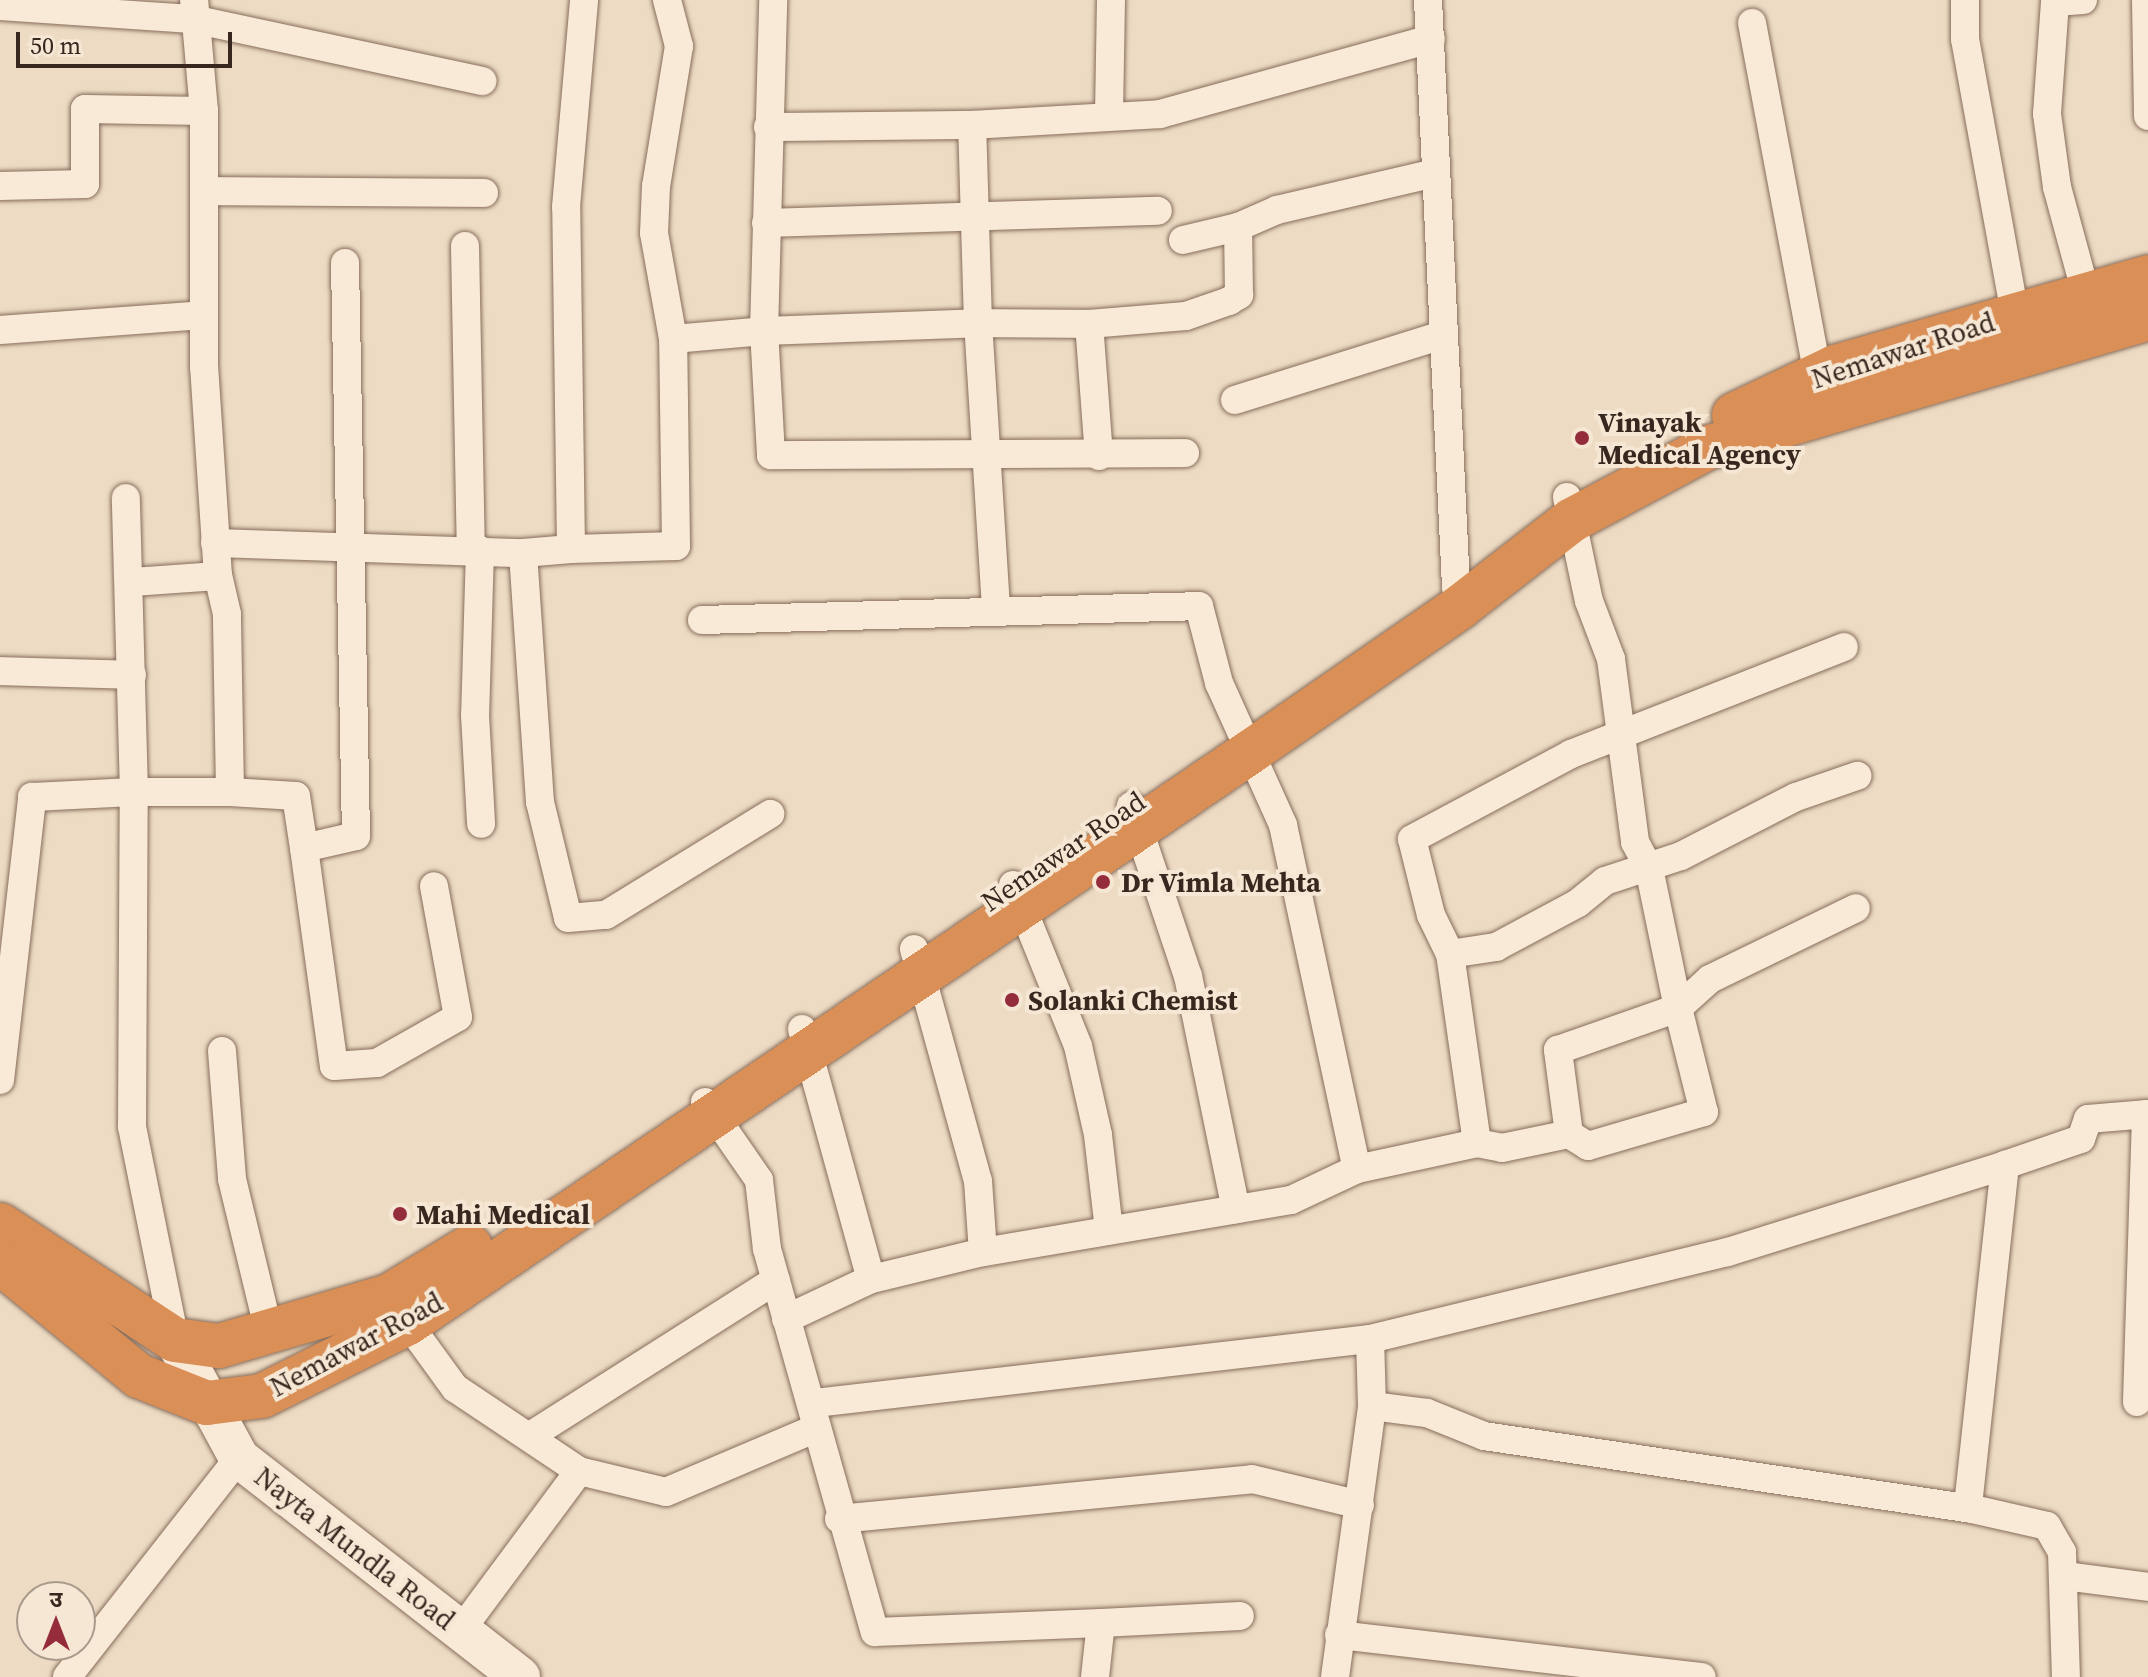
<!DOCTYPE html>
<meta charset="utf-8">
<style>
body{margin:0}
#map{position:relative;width:2148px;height:1677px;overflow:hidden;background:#eddbc4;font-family:"Source Serif 4","Noto Sans Devanagari",serif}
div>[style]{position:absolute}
.roads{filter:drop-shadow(0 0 2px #876d5b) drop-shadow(0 0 2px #876d5b)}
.street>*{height:28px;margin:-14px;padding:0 14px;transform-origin:14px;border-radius:14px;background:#f8ead7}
.secondary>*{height:40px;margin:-20px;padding:0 20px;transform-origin:20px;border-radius:20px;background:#f8ead7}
.highway>*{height:44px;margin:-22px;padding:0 22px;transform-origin:22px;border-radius:22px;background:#da8f57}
.dots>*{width:22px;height:22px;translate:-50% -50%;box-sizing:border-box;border:4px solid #f5e7d4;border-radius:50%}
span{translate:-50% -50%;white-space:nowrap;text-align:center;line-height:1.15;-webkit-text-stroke:8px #f5e7d4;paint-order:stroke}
.street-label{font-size:28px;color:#38271f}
.poi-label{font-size:28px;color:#38271f;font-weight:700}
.left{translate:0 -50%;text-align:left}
.north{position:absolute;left:16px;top:1581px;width:80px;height:80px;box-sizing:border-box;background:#f5e7d4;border:2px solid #a99a8c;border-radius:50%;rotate:0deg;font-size:22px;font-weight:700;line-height:32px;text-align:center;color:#38271f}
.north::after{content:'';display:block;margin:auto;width:28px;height:36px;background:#952c3b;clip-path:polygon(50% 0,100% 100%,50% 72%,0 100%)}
.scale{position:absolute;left:16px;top:32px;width:216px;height:36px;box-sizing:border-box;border:4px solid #38271f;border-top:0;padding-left:10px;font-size:24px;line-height:28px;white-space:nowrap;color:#38271f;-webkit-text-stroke:6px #f5e7d4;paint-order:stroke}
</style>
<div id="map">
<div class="roads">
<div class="street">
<div style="left:667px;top:0;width:48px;rotate:75.4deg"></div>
<div style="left:679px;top:46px;width:142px;rotate:99.3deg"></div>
<div style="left:656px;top:186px;width:47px;rotate:92.4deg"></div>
<div style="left:654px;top:233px;width:108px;rotate:79.8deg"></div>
<div style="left:1428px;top:0;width:588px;rotate:87.27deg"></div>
<div style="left:1965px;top:0;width:39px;rotate:90deg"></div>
<div style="left:1965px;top:39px;width:280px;rotate:79.7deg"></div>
<div style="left:2083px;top:0;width:28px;rotate:176deg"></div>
<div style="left:2055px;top:2px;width:112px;rotate:94.1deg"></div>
<div style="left:2047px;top:114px;width:74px;rotate:82.2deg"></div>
<div style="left:2057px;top:187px;width:111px;rotate:74.8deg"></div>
<div style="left:2146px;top:0;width:116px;rotate:89deg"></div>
<div style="left:0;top:6px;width:193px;rotate:3.9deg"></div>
<div style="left:193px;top:19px;width:296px;rotate:12.1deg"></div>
<div style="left:1752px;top:23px;width:357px;rotate:79.4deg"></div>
<div style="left:1109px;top:114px;width:114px;rotate:-89deg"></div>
<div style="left:768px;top:127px;width:204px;rotate:-0.6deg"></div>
<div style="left:0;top:186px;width:85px;rotate:-1.3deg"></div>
<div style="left:85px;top:184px;width:75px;rotate:-90deg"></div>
<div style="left:85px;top:109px;width:119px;rotate:1deg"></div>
<div style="left:204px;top:191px;width:280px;rotate:0.4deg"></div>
<div style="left:766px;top:223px;width:392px;rotate:-1.8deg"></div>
<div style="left:1183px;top:240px;width:57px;rotate:-13.3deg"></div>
<div style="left:465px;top:246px;width:301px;rotate:88.9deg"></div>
<div style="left:345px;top:263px;width:573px;rotate:88.9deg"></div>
<div style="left:356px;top:836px;width:53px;rotate:167deg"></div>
<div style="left:304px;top:848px;width:220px;rotate:82.2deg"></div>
<div style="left:334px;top:1066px;width:43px;rotate:-4deg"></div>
<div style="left:377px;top:1063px;width:93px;rotate:-29.6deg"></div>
<div style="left:458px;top:1017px;width:133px;rotate:-100.4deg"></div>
<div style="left:0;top:330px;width:203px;rotate:-4.2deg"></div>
<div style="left:1235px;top:400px;width:218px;rotate:-17.4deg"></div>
<div style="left:1185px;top:453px;width:414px;rotate:179.7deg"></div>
<div style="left:771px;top:455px;width:124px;rotate:-93.2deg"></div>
<div style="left:764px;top:331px;width:214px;rotate:-2.1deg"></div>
<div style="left:978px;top:323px;width:198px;rotate:-91.7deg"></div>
<div style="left:972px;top:125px;width:188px;rotate:-3.3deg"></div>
<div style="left:1160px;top:114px;width:281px;rotate:-15.5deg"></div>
<div style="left:1099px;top:456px;width:132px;rotate:-94.3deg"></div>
<div style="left:1089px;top:324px;width:97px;rotate:-4.7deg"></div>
<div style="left:1186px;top:316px;width:46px;rotate:-19.2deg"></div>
<div style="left:1229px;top:301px;width:12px;rotate:-31deg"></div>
<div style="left:1239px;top:295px;width:68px;rotate:-90.8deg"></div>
<div style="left:1238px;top:227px;width:43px;rotate:-23.6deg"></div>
<div style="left:1277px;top:210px;width:162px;rotate:-13.2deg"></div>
<div style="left:1567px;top:497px;width:106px;rotate:78.1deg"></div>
<div style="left:1589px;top:601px;width:62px;rotate:69.2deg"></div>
<div style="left:1611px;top:659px;width:185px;rotate:82.5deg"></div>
<div style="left:1635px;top:842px;width:30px;rotate:62deg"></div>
<div style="left:1649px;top:868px;width:143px;rotate:78.3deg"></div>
<div style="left:1678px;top:1008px;width:43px;rotate:-42.2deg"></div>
<div style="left:1710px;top:979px;width:162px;rotate:-25.9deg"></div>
<div style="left:215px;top:543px;width:308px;rotate:1.9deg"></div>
<div style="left:523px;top:553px;width:250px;rotate:86.1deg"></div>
<div style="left:540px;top:802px;width:119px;rotate:76.4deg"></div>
<div style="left:568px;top:918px;width:38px;rotate:-5deg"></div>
<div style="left:606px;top:915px;width:193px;rotate:-31.6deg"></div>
<div style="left:571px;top:549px;width:105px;rotate:-1.6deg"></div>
<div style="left:676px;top:546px;width:207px;rotate:-90.8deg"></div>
<div style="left:673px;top:339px;width:91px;rotate:-5deg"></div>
<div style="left:764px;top:331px;width:331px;rotate:-88.4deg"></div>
<div style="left:480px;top:550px;width:165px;rotate:91.7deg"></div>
<div style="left:475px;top:715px;width:109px;rotate:86.8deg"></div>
<div style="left:523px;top:553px;width:48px;rotate:-4.8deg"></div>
<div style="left:571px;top:549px;width:342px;rotate:-90.8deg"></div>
<div style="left:566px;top:207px;width:208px;rotate:-85deg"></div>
<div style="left:132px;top:582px;width:86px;rotate:-4deg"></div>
<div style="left:996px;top:608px;width:286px;rotate:-93.6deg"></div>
<div style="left:978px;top:323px;width:111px;rotate:0.5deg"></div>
<div style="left:702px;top:620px;width:497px;rotate:-1.6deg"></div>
<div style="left:1199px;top:606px;width:80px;rotate:75.4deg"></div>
<div style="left:1219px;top:683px;width:156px;rotate:65.7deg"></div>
<div style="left:1283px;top:825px;width:352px;rotate:77.9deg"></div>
<div style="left:1357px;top:1169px;width:73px;rotate:154.8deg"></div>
<div style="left:1291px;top:1200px;width:312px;rotate:170.4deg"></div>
<div style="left:983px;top:1252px;width:115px;rotate:166.4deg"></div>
<div style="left:871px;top:1279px;width:94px;rotate:154.8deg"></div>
<div style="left:0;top:671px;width:132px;rotate:1.7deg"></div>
<div style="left:230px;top:792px;width:66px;rotate:3.5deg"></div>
<div style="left:296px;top:796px;width:53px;rotate:81.3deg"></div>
<div style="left:1131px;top:806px;width:179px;rotate:71.5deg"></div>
<div style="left:1188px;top:976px;width:238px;rotate:78.4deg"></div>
<div style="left:1013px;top:885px;width:174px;rotate:68deg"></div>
<div style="left:1078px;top:1046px;width:91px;rotate:77.3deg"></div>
<div style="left:1098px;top:1135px;width:96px;rotate:83.4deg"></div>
<div style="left:914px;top:949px;width:241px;rotate:74.6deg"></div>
<div style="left:978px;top:1181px;width:71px;rotate:86deg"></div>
<div style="left:1450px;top:954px;width:47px;rotate:-8.7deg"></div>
<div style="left:1496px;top:947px;width:93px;rotate:-28.2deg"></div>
<div style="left:1578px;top:903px;width:35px;rotate:-39deg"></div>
<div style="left:1605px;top:881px;width:80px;rotate:-18.2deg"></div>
<div style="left:1681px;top:856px;width:129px;rotate:-27.2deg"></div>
<div style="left:1796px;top:797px;width:65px;rotate:-19deg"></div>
<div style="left:802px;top:1029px;width:259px;rotate:74.6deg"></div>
<div style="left:222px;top:1051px;width:128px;rotate:85.5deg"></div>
<div style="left:232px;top:1179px;width:162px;rotate:76.4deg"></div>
<div style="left:0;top:1080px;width:285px;rotate:-83.5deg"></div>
<div style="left:32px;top:797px;width:102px;rotate:-2.8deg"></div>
<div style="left:134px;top:792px;width:294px;rotate:-91.6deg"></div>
<div style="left:705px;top:1102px;width:95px;rotate:55.3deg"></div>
<div style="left:759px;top:1180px;width:69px;rotate:83.4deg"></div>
<div style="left:767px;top:1249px;width:398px;rotate:74.3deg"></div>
<div style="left:875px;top:1632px;width:226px;rotate:-2.3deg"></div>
<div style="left:1477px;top:1143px;width:191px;rotate:-98.1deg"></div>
<div style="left:1450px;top:954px;width:43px;rotate:-116deg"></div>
<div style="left:1431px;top:915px;width:78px;rotate:-104deg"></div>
<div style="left:1412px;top:839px;width:180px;rotate:-28.1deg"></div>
<div style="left:1571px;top:754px;width:293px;rotate:-21.4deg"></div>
<div style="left:2005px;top:1165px;width:80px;rotate:-18.9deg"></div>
<div style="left:2081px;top:1139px;width:21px;rotate:-71deg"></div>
<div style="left:2088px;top:1119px;width:60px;rotate:-4.8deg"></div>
<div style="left:1357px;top:1169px;width:123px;rotate:-12.2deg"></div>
<div style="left:1477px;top:1143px;width:25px;rotate:11deg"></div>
<div style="left:1502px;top:1148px;width:68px;rotate:-11.8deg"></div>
<div style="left:1569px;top:1134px;width:85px;rotate:-97.5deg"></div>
<div style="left:1558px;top:1050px;width:127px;rotate:-19.3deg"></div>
<div style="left:1678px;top:1008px;width:107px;rotate:76deg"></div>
<div style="left:1704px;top:1112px;width:121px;rotate:163.7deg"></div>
<div style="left:1588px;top:1146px;width:22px;rotate:-148deg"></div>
<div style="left:399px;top:1311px;width:95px;rotate:54deg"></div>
<div style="left:455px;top:1388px;width:149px;rotate:33.8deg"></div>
<div style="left:579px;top:1471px;width:89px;rotate:13.6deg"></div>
<div style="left:666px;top:1492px;width:164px;rotate:-23deg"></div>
<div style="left:175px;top:1340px;width:217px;rotate:-101.4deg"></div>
<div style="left:132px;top:1127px;width:335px;rotate:-89.7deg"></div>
<div style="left:134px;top:792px;width:96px"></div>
<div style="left:230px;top:792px;width:178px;rotate:-91deg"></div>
<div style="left:227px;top:614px;width:39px;rotate:-103deg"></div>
<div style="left:218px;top:576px;width:209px;rotate:-93.8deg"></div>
<div style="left:204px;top:367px;width:256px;rotate:-90deg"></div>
<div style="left:204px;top:111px;width:111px;rotate:-95.1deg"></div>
<div style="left:2137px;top:1402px;width:288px;rotate:-88.2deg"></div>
<div style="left:815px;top:1403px;width:559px;rotate:-6.58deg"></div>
<div style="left:1372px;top:1406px;width:55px;rotate:7.3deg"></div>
<div style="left:1427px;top:1413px;width:61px;rotate:22deg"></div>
<div style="left:1484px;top:1436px;width:489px;rotate:8.5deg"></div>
<div style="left:1968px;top:1508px;width:81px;rotate:12.8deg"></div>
<div style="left:2047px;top:1526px;width:30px;rotate:60deg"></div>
<div style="left:2062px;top:1552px;width:125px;rotate:88.2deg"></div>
<div style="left:530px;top:1436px;width:291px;rotate:-32.4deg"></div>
<div style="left:839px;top:1519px;width:415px;rotate:-5.5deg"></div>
<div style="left:1252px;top:1479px;width:111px;rotate:13.5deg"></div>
<div style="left:2065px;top:1576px;width:84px;rotate:7.5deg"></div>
<div style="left:461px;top:1630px;width:198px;rotate:-53.4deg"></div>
<div style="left:1339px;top:1635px;width:365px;rotate:6.6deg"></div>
<div style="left:67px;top:1677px;width:278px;rotate:-51.9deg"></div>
<div style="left:1095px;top:1677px;width:54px;rotate:-83.7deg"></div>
<div style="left:1101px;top:1623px;width:139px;rotate:-2.9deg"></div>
<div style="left:1335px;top:1677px;width:274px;rotate:-82.2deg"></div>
<div style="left:1372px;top:1406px;width:67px;rotate:-91.7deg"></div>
<div style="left:1370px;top:1339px;width:368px;rotate:-13.7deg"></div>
<div style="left:1728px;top:1252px;width:290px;rotate:-17.4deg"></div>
<div style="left:2005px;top:1165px;width:345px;rotate:96.2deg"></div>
</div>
<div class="secondary">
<div style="left:175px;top:1340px;width:134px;rotate:61.5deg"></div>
<div style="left:239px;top:1458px;width:356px;rotate:37.9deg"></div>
</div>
<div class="highway">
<div style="left:1734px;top:415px;width:112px;rotate:-25.4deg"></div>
<div style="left:1835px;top:367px;width:326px;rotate:-16deg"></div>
<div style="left:0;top:1225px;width:209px;rotate:33.3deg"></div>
<div style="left:175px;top:1340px;width:44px;rotate:7.8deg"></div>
<div style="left:219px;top:1346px;width:177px;rotate:-16.4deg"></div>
<div style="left:389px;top:1296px;width:95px;rotate:-31.2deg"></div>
<div style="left:0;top:1262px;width:180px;rotate:39.4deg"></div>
<div style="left:139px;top:1376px;width:73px;rotate:21.7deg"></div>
<div style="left:207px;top:1403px;width:55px;rotate:-7.3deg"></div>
<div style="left:262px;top:1396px;width:163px;rotate:-26.6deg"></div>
<div style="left:408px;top:1323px;width:1021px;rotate:-34.14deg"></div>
<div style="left:1253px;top:750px;width:252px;rotate:-34.6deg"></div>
<div style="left:1460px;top:607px;width:142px;rotate:-37.8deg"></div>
<div style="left:1572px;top:520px;width:153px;rotate:-28.1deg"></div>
<div style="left:1707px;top:448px;width:460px;rotate:-16.4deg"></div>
</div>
</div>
<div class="dots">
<div style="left:1582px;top:438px;background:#952c3b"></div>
<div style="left:1103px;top:882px;background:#952c3b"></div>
<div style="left:1012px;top:1000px;background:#952c3b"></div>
<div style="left:400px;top:1214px;background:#952c3b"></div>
</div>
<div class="street-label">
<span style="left:1903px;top:350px;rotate:-18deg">Nemawar Road</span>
<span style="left:1063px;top:851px;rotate:-34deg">Nemawar Road</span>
<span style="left:356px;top:1344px;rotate:-28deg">Nemawar Road</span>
<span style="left:355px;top:1548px;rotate:38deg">Nayta Mundla Road</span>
</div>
<div class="poi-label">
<span class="left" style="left:1598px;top:438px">Vinayak<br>Medical Agency</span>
<span class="left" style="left:1121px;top:882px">Dr Vimla Mehta</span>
<span class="left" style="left:1028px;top:1000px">Solanki Chemist</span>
<span class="left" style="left:416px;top:1214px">Mahi Medical</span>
</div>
<div class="north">उ</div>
<div class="scale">50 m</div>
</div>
